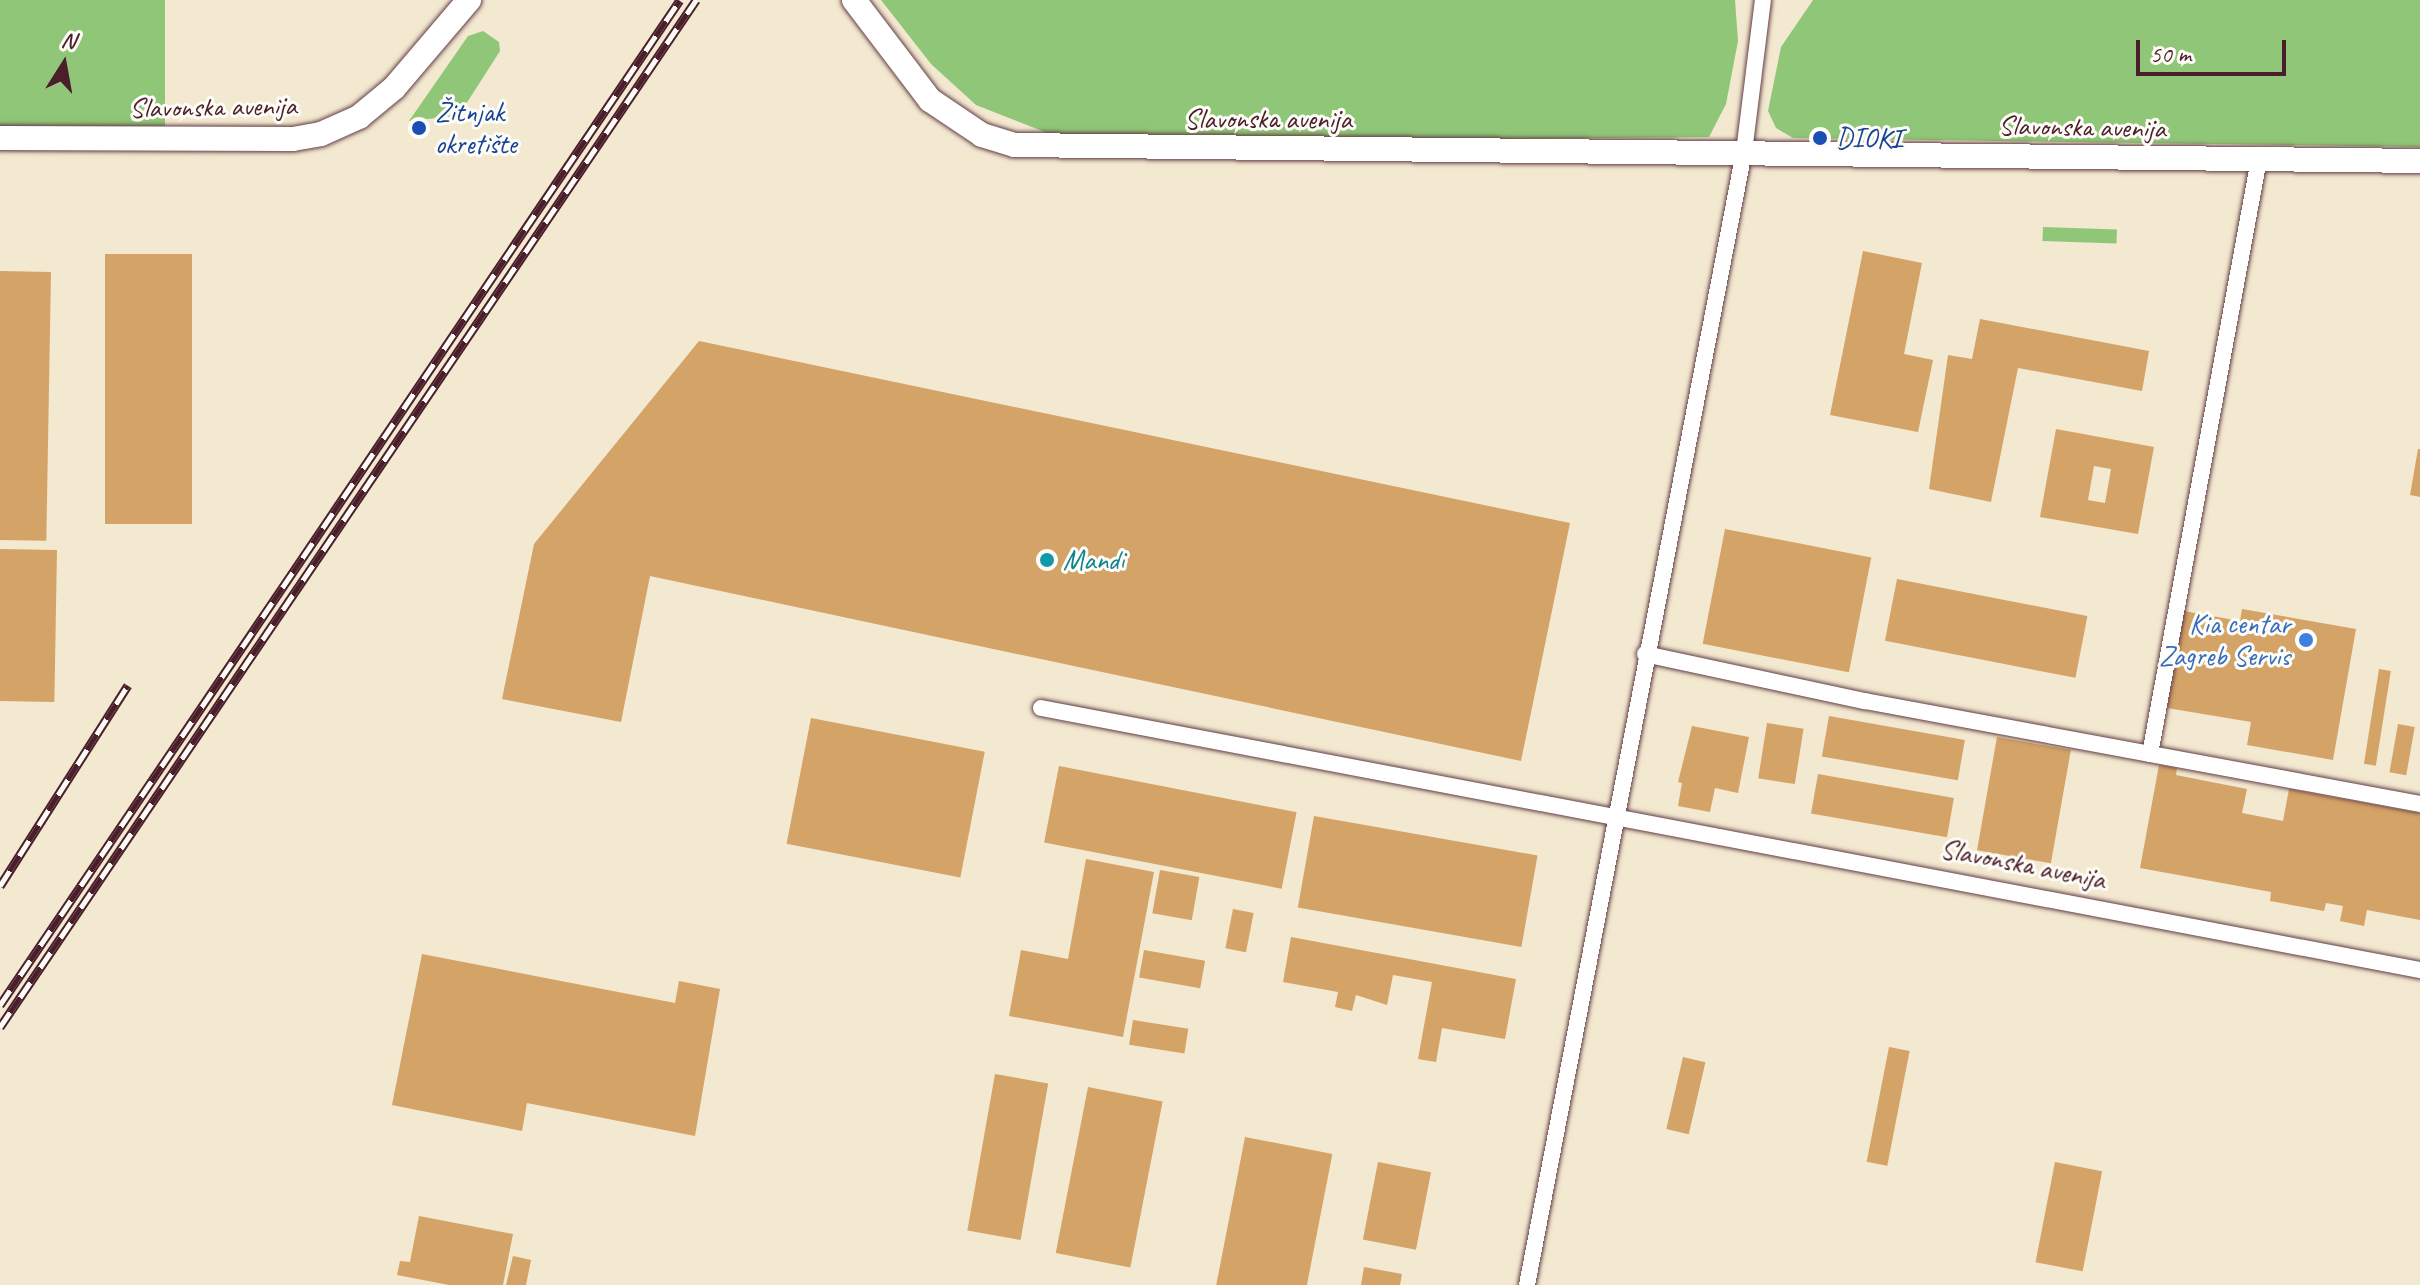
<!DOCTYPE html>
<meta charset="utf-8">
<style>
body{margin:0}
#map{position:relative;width:2420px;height:1285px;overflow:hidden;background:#f3e8d0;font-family:Caveat,sans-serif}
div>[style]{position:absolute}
.green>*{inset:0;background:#90c678;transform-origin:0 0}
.building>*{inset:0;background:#d4a367;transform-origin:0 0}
.roads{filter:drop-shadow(0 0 2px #633d44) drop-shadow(0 0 2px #633d44)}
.street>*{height:16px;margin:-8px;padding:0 8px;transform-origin:8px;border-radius:8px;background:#fff}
.secondary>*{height:24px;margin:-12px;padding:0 12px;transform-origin:12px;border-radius:12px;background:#fff}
.rail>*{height:9px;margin-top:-4.5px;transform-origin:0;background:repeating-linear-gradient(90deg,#fdfcf7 0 18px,#4a1f2b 0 36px);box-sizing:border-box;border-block:2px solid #4a1f2b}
.dots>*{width:22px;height:22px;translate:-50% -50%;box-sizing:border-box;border:4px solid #fdfcf7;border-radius:50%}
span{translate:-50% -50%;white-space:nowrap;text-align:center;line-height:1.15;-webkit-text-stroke:6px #fdfcf7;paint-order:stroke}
.street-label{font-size:28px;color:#4a1f2b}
.transit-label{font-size:28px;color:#164399}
.left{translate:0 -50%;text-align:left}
.culture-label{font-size:28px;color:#0d838f}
.shop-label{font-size:28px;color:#366cbe}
.right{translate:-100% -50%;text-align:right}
.north{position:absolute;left:24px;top:24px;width:80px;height:80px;-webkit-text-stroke:6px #fdfcf7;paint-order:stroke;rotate:11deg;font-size:22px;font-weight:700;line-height:32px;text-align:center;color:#4a1f2b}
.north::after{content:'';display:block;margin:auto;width:28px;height:36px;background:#4a1f2b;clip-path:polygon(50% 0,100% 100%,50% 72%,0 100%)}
.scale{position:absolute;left:2136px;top:40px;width:150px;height:36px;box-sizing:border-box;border:4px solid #4a1f2b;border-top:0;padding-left:10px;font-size:24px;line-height:28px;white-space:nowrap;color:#4a1f2b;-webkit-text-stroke:6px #fdfcf7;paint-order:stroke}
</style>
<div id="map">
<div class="green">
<div style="left:0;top:0;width:165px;height:126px"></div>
<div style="clip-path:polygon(881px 0,1735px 0,1738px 41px,1726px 104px,1709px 137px,1073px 143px,976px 105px,931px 64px)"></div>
<div style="clip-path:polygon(1813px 0,2420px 0,2420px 147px,1793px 138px,1776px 128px,1768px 111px,1781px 47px)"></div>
<div style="clip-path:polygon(483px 31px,499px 42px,500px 51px,468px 101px,455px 116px,409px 121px,468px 36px)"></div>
<div style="left:2043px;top:227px;width:74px;height:14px;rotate:2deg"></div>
</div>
<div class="building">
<div style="clip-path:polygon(1863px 251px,1922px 263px,1904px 354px,1933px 360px,1918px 432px,1830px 415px)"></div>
<div style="left:105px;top:254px;width:87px;height:270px"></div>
<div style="left:0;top:271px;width:51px;height:269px;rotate:1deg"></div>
<div style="clip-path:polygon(1980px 319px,2149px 351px,2142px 391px,2018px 368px,1991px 502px,1929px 489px,1948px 355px,1972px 359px)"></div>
<div style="clip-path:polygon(699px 341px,1570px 523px,1521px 761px,650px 576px,621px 722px,502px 699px,534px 544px)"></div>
<div style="clip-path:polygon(evenodd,2056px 429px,2154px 447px,2138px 534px,2040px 517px,2056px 429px,2094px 466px,2111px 469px,2105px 503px,2088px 500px,2094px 466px)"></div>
<div style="clip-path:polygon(2418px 449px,2420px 449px,2420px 497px,2410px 495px)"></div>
<div style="left:1725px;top:529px;width:149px;height:117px;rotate:11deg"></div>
<div style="left:0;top:549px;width:57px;height:152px;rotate:1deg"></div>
<div style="left:1897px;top:579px;width:194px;height:63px;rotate:11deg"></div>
<div style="clip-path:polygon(2242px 609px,2356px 629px,2333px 760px,2247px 745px,2251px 722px,2167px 708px,2184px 611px,2240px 621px)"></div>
<div style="left:2379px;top:669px;width:12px;height:96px;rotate:9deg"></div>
<div style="left:1829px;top:716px;width:138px;height:41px;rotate:10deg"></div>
<div style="left:811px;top:718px;width:177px;height:128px;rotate:11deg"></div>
<div style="left:1767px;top:723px;width:37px;height:56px;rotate:9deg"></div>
<div style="left:2398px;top:724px;width:17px;height:49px;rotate:10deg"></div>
<div style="clip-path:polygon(1692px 726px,1749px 737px,1738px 793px,1715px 788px,1710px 812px,1678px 806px,1682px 783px,1678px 782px)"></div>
<div style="left:1997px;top:737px;width:75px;height:115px;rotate:10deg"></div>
<div style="clip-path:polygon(2159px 765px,2177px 768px,2176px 775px,2247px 789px,2242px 813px,2283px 821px,2289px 789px,2420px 813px,2420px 920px,2367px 910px,2364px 926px,2340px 921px,2343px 906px,2326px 903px,2324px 911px,2270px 901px,2271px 892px,2140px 868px)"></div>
<div style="left:1059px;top:766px;width:242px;height:78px;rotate:11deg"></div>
<div style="left:1818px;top:774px;width:138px;height:40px;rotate:10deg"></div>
<div style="left:1314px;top:816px;width:227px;height:93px;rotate:10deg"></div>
<div style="clip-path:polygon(1086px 859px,1154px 872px,1123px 1037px,1009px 1016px,1021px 950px,1068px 959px)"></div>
<div style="left:1160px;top:870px;width:40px;height:44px;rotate:10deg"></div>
<div style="left:1233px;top:909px;width:21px;height:40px;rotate:11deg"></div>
<div style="clip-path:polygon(1291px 937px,1516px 979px,1505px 1039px,1442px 1028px,1436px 1062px,1418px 1059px,1432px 982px,1393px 975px,1387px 1005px,1356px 995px,1352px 1011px,1335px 1007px,1338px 992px,1283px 982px)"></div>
<div style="left:1144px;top:950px;width:62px;height:28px;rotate:10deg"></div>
<div style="clip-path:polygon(422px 954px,675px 1003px,679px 981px,720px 989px,695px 1136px,527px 1103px,522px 1131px,392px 1105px)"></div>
<div style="left:1133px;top:1020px;width:56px;height:25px;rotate:9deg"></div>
<div style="left:1889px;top:1047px;width:21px;height:117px;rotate:11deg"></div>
<div style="left:1683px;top:1057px;width:23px;height:74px;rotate:13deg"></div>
<div style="left:995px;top:1074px;width:54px;height:159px;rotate:10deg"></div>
<div style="left:1088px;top:1087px;width:76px;height:169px;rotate:11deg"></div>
<div style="left:1245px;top:1137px;width:89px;height:151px;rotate:11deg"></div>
<div style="left:1378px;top:1162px;width:54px;height:79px;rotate:11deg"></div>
<div style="left:2055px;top:1162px;width:48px;height:102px;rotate:11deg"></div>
<div style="clip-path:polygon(419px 1216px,513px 1234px,503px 1285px,449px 1285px,397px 1275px,400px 1261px,410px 1262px)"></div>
<div style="clip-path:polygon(513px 1256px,531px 1260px,526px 1285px,506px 1285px)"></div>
<div style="clip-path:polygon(1364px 1267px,1402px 1274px,1400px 1285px,1361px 1285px)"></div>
</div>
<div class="roads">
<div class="street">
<div style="left:1645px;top:654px;width:225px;rotate:12.1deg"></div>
<div style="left:1865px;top:701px;width:564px;rotate:10.51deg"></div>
<div style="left:1041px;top:708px;width:1404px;rotate:10.76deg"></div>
<div style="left:2150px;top:754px;width:605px;rotate:-79.62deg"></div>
<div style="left:1527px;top:1285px;width:1154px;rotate:-79.16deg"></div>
<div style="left:1744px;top:152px;width:153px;rotate:-82.9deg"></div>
</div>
<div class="secondary">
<div style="left:854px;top:0;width:126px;rotate:52.8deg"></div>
<div style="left:930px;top:100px;width:63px;rotate:33.9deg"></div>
<div style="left:982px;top:135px;width:34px;rotate:17deg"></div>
<div style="left:1015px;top:145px;width:1405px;rotate:0.65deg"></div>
<div style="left:0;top:138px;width:293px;rotate:0.2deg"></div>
<div style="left:293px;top:139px;width:28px;rotate:-10deg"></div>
<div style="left:321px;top:134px;width:42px;rotate:-24.1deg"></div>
<div style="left:359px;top:117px;width:45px;rotate:-39.6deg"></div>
<div style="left:394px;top:88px;width:116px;rotate:-49.6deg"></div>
</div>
</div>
<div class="rail">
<div style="left:0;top:886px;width:238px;rotate:-57.5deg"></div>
<div style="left:0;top:1005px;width:1213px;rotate:-55.92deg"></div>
<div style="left:0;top:1027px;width:1241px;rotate:-55.87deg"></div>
</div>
<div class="dots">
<div style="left:419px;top:128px;background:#1a4fb4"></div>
<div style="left:1820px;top:138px;background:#1a4fb4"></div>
<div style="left:1047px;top:560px;background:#0f9aa8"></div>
<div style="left:2306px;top:640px;background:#3f7fe0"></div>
</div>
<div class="street-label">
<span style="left:213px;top:107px;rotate:-1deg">Slavonska avenija</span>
<span style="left:1268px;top:119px">Slavonska avenija</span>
<span style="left:2082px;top:127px;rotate:1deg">Slavonska avenija</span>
<span style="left:2023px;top:864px;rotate:11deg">Slavonska avenija</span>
</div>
<div class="transit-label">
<span class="left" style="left:435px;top:128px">Žitnjak<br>okretište</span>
<span class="left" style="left:1836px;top:138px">DIOKI</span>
</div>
<div class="culture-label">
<span class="left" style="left:1063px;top:560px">Mandi</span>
</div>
<div class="shop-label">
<span class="right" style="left:2290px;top:640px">Kia centar<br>Zagreb Servis</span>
</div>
<div class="north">N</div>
<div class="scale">50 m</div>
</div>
